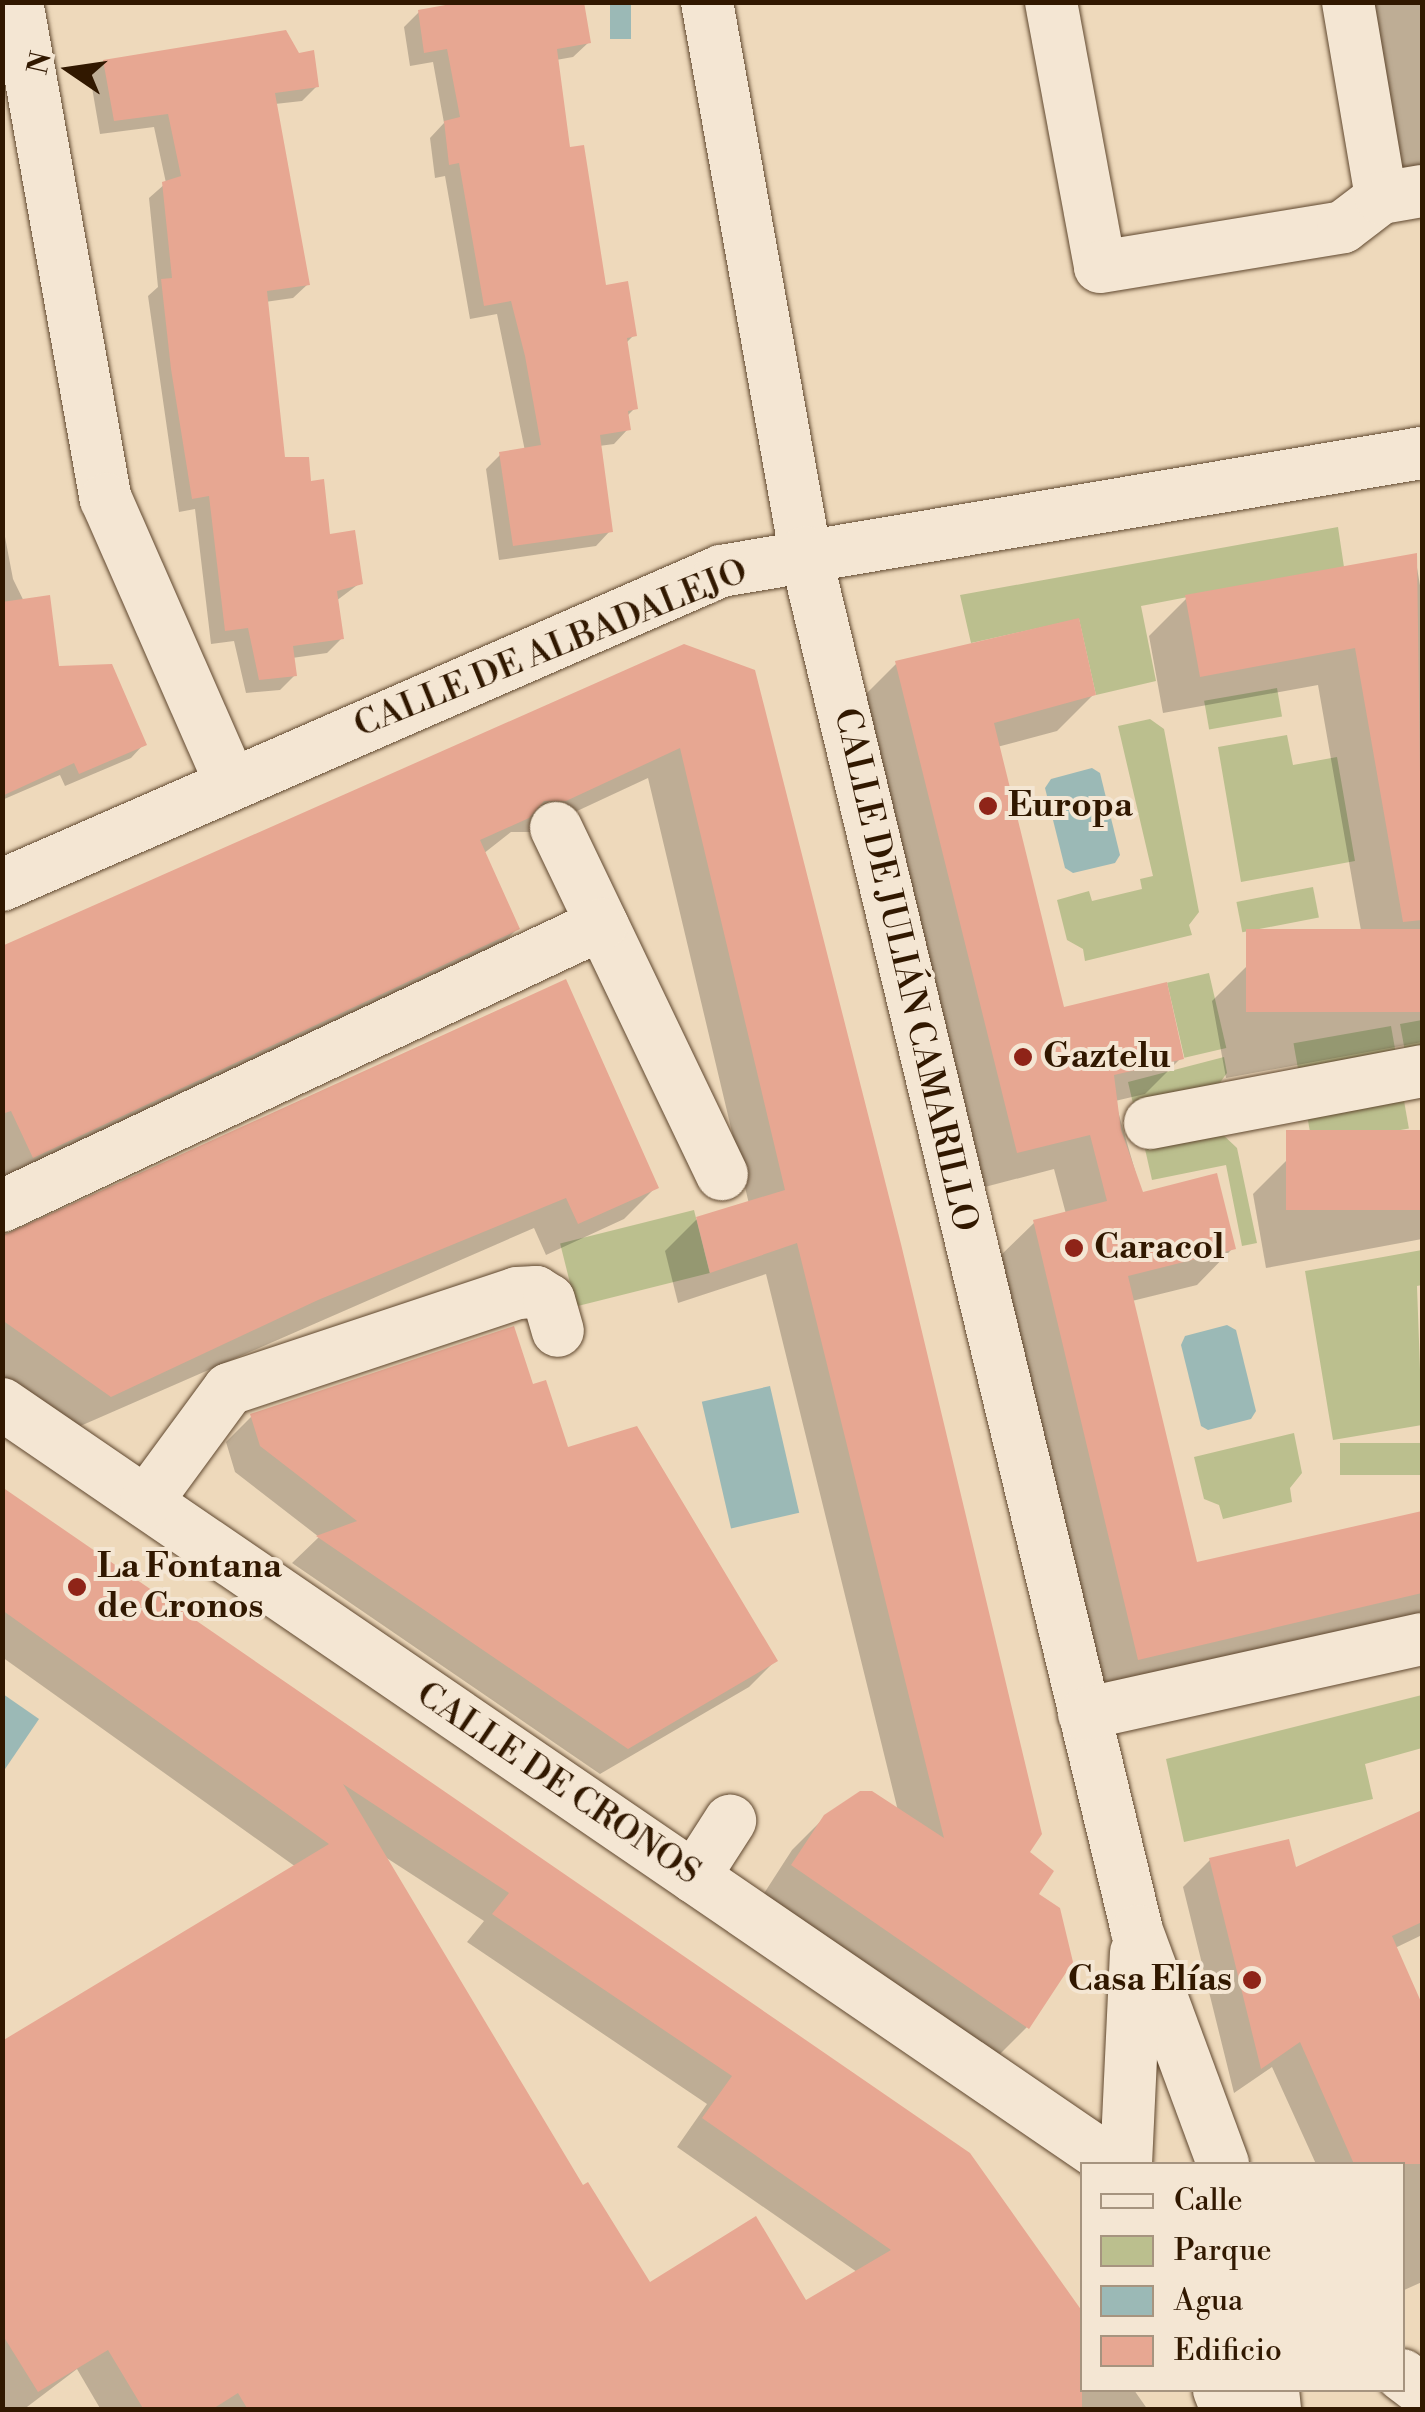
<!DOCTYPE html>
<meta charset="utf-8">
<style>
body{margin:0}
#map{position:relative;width:1425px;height:2412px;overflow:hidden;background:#eed9bb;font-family:"Libre Bodoni",serif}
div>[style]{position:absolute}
.green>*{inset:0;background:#bbbf8e;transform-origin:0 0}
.water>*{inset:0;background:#9bb9b6;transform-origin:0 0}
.shadow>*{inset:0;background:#0003}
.building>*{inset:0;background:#e7a792;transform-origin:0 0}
.roads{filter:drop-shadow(0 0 2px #60482f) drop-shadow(0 0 2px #60482f)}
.minor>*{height:52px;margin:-26px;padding:0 26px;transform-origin:26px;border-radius:26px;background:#f4e6d3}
.dots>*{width:28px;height:28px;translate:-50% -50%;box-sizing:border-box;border:5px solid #f4e6d3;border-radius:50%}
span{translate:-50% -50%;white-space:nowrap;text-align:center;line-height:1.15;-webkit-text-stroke:8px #f4e6d3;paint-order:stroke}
.street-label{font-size:35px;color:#311800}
.poi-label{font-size:35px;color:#311800;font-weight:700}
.left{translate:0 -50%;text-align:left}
.right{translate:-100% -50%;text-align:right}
.frame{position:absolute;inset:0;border:5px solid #311800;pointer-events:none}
.legend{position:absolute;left:1080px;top:2162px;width:325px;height:230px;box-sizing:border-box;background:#f4e6d3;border:2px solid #a6947f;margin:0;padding:12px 18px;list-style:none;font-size:30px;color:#311800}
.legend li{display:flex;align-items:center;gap:20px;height:50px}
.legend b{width:50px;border:2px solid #a6947f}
.north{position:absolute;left:20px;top:20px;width:100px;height:100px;-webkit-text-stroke:8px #f4e6d3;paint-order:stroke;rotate:283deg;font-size:28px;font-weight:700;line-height:40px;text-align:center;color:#311800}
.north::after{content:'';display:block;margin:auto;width:35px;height:45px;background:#311800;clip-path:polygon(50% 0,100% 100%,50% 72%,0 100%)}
</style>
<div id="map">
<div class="green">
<div style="clip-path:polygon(1338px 527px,1344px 567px,1141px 606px,1156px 681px,1096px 695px,1079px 619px,971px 643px,960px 595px)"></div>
<div style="left:1277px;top:688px;width:29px;height:74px;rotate:80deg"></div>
<div style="clip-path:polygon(1150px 719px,1164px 729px,1199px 912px,1189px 925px,1192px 935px,1085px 961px,1083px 949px,1067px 940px,1057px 900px,1089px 891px,1092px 901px,1142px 889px,1140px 879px,1153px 876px,1118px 726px)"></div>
<div style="clip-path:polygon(1287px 735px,1293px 765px,1337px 757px,1355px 861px,1241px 882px,1218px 747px)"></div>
<div style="left:1313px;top:887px;width:31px;height:78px;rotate:79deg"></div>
<div style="left:1209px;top:973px;width:77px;height:43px;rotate:77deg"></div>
<div style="clip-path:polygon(1422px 1020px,1422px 1054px,1406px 1057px,1400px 1024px)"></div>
<div style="left:1391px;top:1026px;width:34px;height:99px;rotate:80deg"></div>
<div style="clip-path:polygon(1224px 1057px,1227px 1073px,1211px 1095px,1135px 1112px,1128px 1082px)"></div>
<div style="left:1403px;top:1095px;width:34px;height:98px;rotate:80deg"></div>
<div style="clip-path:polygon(1219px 1131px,1237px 1148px,1257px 1243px,1242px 1246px,1226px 1165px,1152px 1180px,1145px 1149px)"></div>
<div style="left:694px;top:1210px;width:65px;height:138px;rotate:76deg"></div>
<div style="clip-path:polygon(1422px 1250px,1422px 1285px,1417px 1286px,1422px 1425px,1333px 1440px,1305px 1271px)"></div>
<div style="clip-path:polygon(1294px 1433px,1302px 1473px,1290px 1488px,1292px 1502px,1223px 1519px,1219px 1505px,1204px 1499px,1194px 1457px)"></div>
<div style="left:1422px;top:1443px;width:32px;height:82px;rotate:90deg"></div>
<div style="clip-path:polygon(1422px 1695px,1422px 1748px,1365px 1764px,1373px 1799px,1184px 1842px,1166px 1759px)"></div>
</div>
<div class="water">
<div style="left:610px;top:3px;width:21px;height:36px"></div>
<div style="clip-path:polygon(1092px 768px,1100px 773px,1120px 855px,1115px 863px,1073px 873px,1065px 868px,1045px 788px,1051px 779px)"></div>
<div style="clip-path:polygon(1227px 1325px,1236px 1330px,1256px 1411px,1251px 1419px,1208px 1430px,1201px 1426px,1181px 1345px,1185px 1336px)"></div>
<div style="left:770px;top:1386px;width:130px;height:70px;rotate:77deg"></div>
<div style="clip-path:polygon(3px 1694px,39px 1719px,3px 1772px)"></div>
</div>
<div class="shadow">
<div style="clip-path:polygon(1367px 2px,1422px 2px,1422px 178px,1399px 182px)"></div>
<div style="clip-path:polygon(419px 12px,588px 43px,573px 57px,556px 60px,568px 150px,604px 288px,634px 335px,625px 344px,635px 408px,626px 417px,628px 429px,614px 444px,599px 446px,610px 531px,596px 546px,499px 560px,486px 469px,500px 455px,525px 451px,497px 314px,470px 319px,445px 176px,435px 178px,430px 138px,444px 123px,433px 62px,410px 66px,404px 27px)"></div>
<div style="clip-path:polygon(104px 62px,317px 86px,302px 101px,275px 104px,308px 284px,293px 298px,265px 302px,283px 459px,308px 484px,327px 537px,360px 583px,336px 601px,342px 638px,327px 653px,292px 658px,294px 676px,280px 690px,246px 693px,234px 641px,211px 644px,195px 509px,179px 512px,148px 296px,158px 287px,149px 198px,166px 183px,154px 127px,100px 134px,90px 76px)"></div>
<div style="clip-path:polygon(2px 521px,13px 579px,57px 669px,144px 744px,131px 758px,65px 786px,60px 775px,2px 800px)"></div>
<div style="clip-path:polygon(1415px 556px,1422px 597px,1422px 1042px,1226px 1078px,1212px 1001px,1250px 963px,1363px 942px,1318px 685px,1163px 713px,1149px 636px,1187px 598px)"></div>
<div style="clip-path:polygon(685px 646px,1026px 1853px,1035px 1894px,1027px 2027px,995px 2059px,761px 1898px,792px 1850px,825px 1817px,898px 1811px,766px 1274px,678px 1303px,665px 1251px,697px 1219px,749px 1204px,648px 778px,532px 832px,511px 832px,483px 854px,517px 929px,485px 961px,2px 1192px,2px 948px)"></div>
<div style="clip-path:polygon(896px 664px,1093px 695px,1057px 731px,997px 747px,1062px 1010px,1181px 1058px,1145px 1094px,1115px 1101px,1142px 1195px,1233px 1248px,1197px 1285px,1132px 1301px,1195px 1565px,1422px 1515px,1422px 1621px,1102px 1694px,998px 1258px,1035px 1222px,1066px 1214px,1054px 1169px,981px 1188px,860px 700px)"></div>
<div style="clip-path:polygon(1422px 1133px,1422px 1239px,1266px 1268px,1253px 1194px,1289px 1158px)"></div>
<div style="clip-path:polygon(656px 1187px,624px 1219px,546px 1255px,534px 1228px,78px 1427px,2px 1376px,2px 1234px)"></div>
<div style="clip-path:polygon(252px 1416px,566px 1451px,775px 1661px,749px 1687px,600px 1774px,292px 1563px,319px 1537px,235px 1472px,226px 1442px)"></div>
<div style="clip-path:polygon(evenodd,2px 1490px,968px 2155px,1082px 2317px,1082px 2390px,1134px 2390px,1148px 2410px,101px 2410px,77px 2369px,23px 2410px,5px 2410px,2px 2044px,296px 1867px,2px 1657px,2px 1490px,382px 1855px,484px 1921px,467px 1942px,707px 2104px,677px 2147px,857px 2272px,805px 2303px,649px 2286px,582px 2189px,382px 1855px)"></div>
<div style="clip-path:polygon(1422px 1813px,1422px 1935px,1395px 1948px,1422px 2010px,1422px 2282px,1402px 2291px,1402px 2164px,1316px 2164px,1272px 2067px,1234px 2093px,1183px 1887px,1210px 1860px,1294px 1871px)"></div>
</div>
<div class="building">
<div style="clip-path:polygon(462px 2px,584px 2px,591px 43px,557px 49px,570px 147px,584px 145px,606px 285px,628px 281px,637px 336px,627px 338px,638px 409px,628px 411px,631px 430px,600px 435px,613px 532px,513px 546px,499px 452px,541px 445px,525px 356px,511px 301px,484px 306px,459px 163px,449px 165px,444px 121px,460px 117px,447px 49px,424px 53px,418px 10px)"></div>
<div style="clip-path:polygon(286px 30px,299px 53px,314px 50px,319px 87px,275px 93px,310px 285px,267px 291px,285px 457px,309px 457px,311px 481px,324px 479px,330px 534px,355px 530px,363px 584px,337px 591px,344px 639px,293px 646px,297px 676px,259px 680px,248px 628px,225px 631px,209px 496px,192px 499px,171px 369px,161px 279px,172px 278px,162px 182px,181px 176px,168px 114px,114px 121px,103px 60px)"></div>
<div style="clip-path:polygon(1417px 553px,1422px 920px,1403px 922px,1355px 648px,1200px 677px,1185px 595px)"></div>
<div style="clip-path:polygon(50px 595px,59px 666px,112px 664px,147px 745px,79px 774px,74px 763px,2px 796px,2px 602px)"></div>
<div style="clip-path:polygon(1079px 618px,1096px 695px,994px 723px,1064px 1007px,1167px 982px,1184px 1059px,1114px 1075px,1121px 1130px,1143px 1192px,1217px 1173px,1236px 1249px,1128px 1276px,1197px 1562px,1422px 1511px,1422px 1593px,1138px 1660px,1033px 1220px,1107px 1201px,1090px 1135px,1017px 1153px,895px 661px)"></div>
<div style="clip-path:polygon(684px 644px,755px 670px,901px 1244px,1042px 1834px,1030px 1852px,1054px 1871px,1039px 1894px,1060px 1908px,1073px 1962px,1029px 2029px,791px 1865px,824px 1815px,860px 1791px,872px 1791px,944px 1838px,797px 1243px,710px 1273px,696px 1217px,785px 1190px,680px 748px,566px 801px,544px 801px,529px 818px,480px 840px,520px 929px,33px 1158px,11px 1111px,2px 1114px,2px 946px)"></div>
<div style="left:1422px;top:929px;width:83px;height:176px;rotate:90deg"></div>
<div style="clip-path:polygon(566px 979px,659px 1188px,578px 1224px,566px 1198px,318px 1300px,111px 1397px,2px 1320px,2px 1236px)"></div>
<div style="left:1422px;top:1130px;width:80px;height:136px;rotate:90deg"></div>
<div style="clip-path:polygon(514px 1326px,533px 1384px,546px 1380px,568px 1447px,637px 1426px,778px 1661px,628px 1749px,316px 1536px,357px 1521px,260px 1446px,250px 1414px)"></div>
<div style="clip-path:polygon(evenodd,2px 1487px,970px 2153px,1082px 2311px,1082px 2410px,248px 2410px,238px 2393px,211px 2410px,144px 2410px,108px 2350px,38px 2392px,2px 2334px,2px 2041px,329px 1844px,2px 1610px,2px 1487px,343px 1784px,509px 1893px,492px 1914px,732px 2076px,702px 2118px,891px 2250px,806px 2300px,756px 2216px,650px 2282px,588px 2182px,583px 2185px,343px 1784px)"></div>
<div style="clip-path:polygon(1422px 1810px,1422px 1922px,1392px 1936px,1422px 2004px,1422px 2164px,1354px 2164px,1300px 2042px,1261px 2069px,1209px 1858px,1289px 1839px,1296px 1867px)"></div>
</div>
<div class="roads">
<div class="minor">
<div style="left:707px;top:2px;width:559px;rotate:79.9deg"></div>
<div style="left:805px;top:552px;width:1418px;rotate:76.46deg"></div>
<div style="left:1137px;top:1931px;width:248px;rotate:69.7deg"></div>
<div style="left:1051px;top:2px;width:269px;rotate:79.5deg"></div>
<div style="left:1100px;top:267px;width:246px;rotate:-9.3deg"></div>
<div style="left:1343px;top:227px;width:48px;rotate:-37.3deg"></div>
<div style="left:1348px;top:2px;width:199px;rotate:80.4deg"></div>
<div style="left:1381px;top:198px;width:42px;rotate:-9.7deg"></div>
<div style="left:18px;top:7px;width:500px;rotate:79.9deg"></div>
<div style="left:106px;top:499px;width:311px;rotate:66.3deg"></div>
<div style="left:556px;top:828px;width:384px;rotate:64.4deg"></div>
<div style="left:2px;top:885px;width:785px;rotate:-23.59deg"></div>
<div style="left:721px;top:571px;width:711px;rotate:-9.56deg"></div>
<div style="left:1150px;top:1123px;width:277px;rotate:-10.8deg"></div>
<div style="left:2px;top:1206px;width:663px;rotate:-25.17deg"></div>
<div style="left:2px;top:1404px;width:1347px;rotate:34.35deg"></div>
<div style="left:146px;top:1502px;width:140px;rotate:-53.7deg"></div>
<div style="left:229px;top:1389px;width:304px;rotate:-18.4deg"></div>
<div style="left:517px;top:1293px;width:19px;rotate:-3deg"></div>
<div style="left:536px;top:1292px;width:15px;rotate:32deg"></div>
<div style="left:549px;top:1300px;width:32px;rotate:74deg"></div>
<div style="left:1084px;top:1714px;width:346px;rotate:-12.5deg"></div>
<div style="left:694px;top:1877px;width:67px;rotate:-57.3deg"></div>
<div style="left:1126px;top:2164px;width:212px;rotate:-87.3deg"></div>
<div style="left:1402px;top:2375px;width:25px;rotate:37deg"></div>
<div style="left:1219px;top:2390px;width:22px;rotate:68deg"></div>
<div style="left:1273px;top:2390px;width:20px;rotate:84deg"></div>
</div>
</div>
<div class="dots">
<div style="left:988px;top:806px;background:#8f2418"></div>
<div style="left:1023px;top:1057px;background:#8f2418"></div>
<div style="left:1074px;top:1248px;background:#8f2418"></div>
<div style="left:77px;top:1587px;background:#8f2418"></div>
<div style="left:1252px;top:1980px;background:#8f2418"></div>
</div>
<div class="street-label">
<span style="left:551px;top:649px;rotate:-22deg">CALLE DE ALBADALEJO</span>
<span style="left:905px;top:970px;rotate:77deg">CALLE DE JULIÁN CAMARILLO</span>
<span style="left:558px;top:1784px;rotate:34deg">CALLE DE CRONOS</span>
</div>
<div class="poi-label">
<span class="left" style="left:1008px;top:806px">Europa</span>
<span class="left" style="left:1043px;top:1057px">Gaztelu</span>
<span class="left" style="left:1094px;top:1248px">Caracol</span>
<span class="left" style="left:97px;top:1587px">La Fontana<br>de Cronos</span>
<span class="right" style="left:1232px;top:1980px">Casa Elías</span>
</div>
<div class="frame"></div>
<ul class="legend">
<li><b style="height:12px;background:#f4e6d3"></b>Calle</li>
<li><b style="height:28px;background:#bbbf8e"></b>Parque</li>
<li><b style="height:28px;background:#9bb9b6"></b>Agua</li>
<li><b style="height:28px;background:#e7a792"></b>Edificio</li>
</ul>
<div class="north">N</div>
</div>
